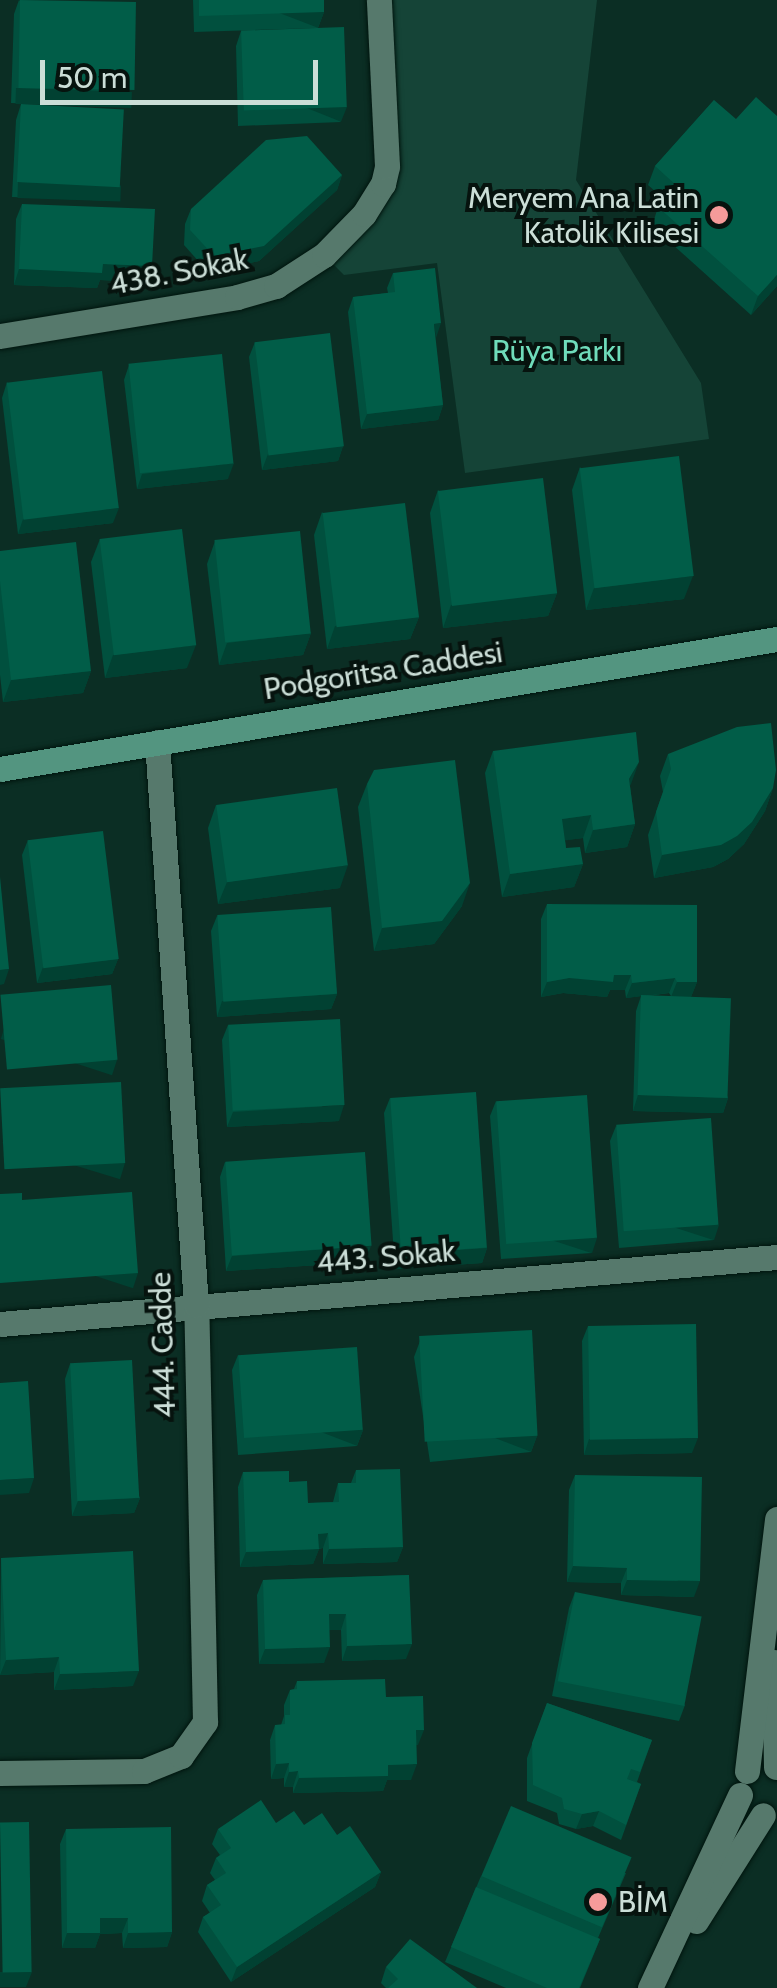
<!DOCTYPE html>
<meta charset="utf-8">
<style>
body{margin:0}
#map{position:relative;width:777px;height:1988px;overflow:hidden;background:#0b2e24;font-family:Cabin,sans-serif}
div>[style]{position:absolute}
.green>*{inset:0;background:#154437}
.roads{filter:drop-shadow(0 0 2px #00150e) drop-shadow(0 0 2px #00150e)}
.minor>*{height:25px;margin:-12.5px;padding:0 12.5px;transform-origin:12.5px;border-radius:12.5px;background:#56796c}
.secondary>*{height:25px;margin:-12.5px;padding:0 12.5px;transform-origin:12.5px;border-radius:12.5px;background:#539580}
.wall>*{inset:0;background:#01503e}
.shaded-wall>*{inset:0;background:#014132;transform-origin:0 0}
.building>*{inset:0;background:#015d48;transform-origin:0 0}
.dots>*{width:28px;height:28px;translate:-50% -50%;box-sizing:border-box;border:5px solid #06130e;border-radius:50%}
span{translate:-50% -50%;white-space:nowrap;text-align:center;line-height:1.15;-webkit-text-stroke:8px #06130e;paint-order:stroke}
.poi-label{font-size:30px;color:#cbded7}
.right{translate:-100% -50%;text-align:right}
.left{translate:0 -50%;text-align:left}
.street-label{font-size:30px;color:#cbded7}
.park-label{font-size:30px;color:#6fdcba}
.scale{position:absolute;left:40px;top:60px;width:278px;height:45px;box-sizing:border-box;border:5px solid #cbded7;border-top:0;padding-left:12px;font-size:30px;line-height:35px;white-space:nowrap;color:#cbded7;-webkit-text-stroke:8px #06130e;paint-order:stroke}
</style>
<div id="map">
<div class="green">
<div style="clip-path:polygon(379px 0,597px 0,576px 180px,701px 383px,709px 439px,465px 473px,437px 263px,344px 275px,324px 255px,375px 199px)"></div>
</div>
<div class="roads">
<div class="minor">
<div style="left:0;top:336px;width:240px;rotate:-9.3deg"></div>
<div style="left:237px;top:297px;width:41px;rotate:-15.8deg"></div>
<div style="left:276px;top:286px;width:57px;rotate:-32.9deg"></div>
<div style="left:324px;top:255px;width:57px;rotate:-45.7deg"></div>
<div style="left:364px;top:214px;width:36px;rotate:-58deg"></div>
<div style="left:383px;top:184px;width:18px;rotate:-77deg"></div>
<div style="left:387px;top:166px;width:166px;rotate:-92.8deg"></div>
<div style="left:0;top:1324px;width:780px;rotate:-4.93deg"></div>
<div style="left:774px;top:1662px;width:105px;rotate:88.9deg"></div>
<div style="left:747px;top:1771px;width:254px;rotate:-83.2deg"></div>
<div style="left:0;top:1773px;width:144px;rotate:-0.8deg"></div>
<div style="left:144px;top:1771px;width:40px;rotate:-22deg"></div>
<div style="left:181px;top:1756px;width:42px;rotate:-54.8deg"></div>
<div style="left:205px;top:1722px;width:417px;rotate:-91.2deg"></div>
<div style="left:196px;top:1305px;width:564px;rotate:-93.96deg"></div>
<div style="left:696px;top:1921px;width:125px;rotate:-57.7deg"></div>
<div style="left:650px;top:1988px;width:213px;rotate:-65deg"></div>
</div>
<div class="secondary">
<div style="left:0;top:769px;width:788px;rotate:-9.5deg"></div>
</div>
</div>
<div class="wall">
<div style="clip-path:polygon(19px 0,126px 107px,11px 103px,14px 14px)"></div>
<div style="clip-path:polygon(193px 0,324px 0,324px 12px,318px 28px,194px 32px)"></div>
<div style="clip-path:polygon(241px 31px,341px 122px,238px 126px,236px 46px)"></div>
<div style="clip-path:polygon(714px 100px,777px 286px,751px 315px,652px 226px,658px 207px,665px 200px,648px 185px,655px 166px)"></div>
<div style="clip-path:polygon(21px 104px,115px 201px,12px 197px,16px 120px)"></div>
<div style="clip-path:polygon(342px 175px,337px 190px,259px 261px,208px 272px,184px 245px,185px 224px,191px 209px)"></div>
<div style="clip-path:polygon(22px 204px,152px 266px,147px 282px,100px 280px,97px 288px,14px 285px,16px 219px)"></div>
<div style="clip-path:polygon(393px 273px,435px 338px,443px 405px,438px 420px,361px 429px,348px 312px,353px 297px,388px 293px,387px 288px)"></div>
<div style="clip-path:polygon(255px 342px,343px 446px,338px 461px,262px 470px,249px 357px)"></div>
<div style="clip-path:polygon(129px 365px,228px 479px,137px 489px,124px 380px)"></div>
<div style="clip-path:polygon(7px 382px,113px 523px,18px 534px,2px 398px)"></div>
<div style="clip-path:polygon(580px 467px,684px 599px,586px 610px,572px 490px)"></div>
<div style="clip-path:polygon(438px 490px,557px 593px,548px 616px,443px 628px,430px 513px)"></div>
<div style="clip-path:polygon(322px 512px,419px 617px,410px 639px,327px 649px,314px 535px)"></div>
<div style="clip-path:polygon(100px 539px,187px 668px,105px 678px,91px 562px)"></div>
<div style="clip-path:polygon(215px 541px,311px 633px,303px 655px,219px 665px,207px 564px)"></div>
<div style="clip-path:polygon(0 551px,91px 671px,83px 693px,3px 702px,0 675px)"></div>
<div style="clip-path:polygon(493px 751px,630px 786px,635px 824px,627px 847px,585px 853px,583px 838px,565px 840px,566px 848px,583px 864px,574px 887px,502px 897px,485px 773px)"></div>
<div style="clip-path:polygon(668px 754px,773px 788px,765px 811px,744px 844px,728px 859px,713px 867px,654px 878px,648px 835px,663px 792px,660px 776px)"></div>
<div style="clip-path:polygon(367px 784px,462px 906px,434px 944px,374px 951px,358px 807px)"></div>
<div style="clip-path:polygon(216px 805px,340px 888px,218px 904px,208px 828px)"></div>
<div style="clip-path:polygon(28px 840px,118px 959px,112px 974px,37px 983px,22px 855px)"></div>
<div style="clip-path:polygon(evenodd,547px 904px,697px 982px,691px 997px,728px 1098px,723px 1113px,633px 1111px,636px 1011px,641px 996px,626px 998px,625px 990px,610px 990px,607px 997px,563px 993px,541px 997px,541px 919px,547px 904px,669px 993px,671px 996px,648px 996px,669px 993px)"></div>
<div style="clip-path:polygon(217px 916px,337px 994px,331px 1009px,217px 1017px,211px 931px)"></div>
<div style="clip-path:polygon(228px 1025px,339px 1121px,227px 1127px,222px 1040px)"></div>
<div style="clip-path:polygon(390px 1098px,487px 1248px,482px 1263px,395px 1269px,384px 1113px)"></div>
<div style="clip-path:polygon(496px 1101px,592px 1253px,501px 1259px,490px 1116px)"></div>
<div style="clip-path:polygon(616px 1126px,714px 1240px,619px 1248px,610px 1141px)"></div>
<div style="clip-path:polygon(225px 1162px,365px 1262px,226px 1271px,220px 1177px)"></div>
<div style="clip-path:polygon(588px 1326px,692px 1453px,584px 1455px,582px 1341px)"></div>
<div style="clip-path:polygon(420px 1341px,537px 1436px,531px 1452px,430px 1462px,414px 1357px)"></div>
<div style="clip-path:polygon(238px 1355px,363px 1430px,357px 1446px,238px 1455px,232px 1370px)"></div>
<div style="clip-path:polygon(70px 1364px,140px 1498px,134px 1513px,72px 1516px,65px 1379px)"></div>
<div style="clip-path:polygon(356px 1470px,403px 1547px,397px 1562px,323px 1564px,323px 1548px,319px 1549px,313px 1564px,240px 1567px,238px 1487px,243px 1472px,289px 1482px,308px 1503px,333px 1502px,338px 1483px,351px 1483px)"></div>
<div style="clip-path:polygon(575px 1475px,694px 1597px,621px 1595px,621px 1583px,567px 1582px,569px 1490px)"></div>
<div style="clip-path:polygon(1px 1558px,133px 1686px,54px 1690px,54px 1672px,0 1675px)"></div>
<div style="clip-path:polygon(409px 1575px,406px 1659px,342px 1661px,341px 1630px,329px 1630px,324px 1663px,259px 1664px,257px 1595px,263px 1580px)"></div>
<div style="clip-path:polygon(575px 1592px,685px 1705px,679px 1721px,552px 1696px,569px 1608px)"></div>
<div style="clip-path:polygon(297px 1681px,386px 1697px,418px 1745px,416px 1745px,411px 1780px,387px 1780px,383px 1791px,293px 1793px,293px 1787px,284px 1787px,284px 1778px,271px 1779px,270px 1740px,275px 1725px,281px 1725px,284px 1716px,284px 1705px,290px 1690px,294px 1689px)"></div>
<div style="clip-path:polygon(547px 1703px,652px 1740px,637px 1782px,641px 1784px,621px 1840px,593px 1826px,576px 1829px,559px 1824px,557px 1813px,527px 1801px,527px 1758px)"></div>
<div style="clip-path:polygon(276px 1823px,304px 1825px,337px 1835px,381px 1872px,375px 1887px,231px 1982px,198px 1932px,203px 1917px,210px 1913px,202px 1901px,207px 1885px,215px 1880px,210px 1873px,216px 1858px,220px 1855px,212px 1844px,218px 1829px)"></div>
<div style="clip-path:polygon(66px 1829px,172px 1932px,167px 1947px,123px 1948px,122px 1933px,100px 1934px,95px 1948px,62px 1948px,60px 1844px)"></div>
<div style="clip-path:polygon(626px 1873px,598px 1938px,600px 1939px,594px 1954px,580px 1988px,506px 1988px,445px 1962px,481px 1876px)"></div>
<div style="clip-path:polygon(386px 1967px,477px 1988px,386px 1988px,381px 1983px)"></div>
</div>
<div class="shaded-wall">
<div style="left:324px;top:12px;width:17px;height:125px;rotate:111deg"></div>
<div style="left:16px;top:88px;width:116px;height:16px;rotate:2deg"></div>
<div style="left:347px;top:107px;width:16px;height:103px;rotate:112deg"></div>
<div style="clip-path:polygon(342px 175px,337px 190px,259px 261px,208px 272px,214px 256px)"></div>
<div style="left:18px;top:182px;width:103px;height:16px;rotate:2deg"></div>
<div style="clip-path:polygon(103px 264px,152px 266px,147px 282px,100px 280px,97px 288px,14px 285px,19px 269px)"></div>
<div style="clip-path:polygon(777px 275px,777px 286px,751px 315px,758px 296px)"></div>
<div style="clip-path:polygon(441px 323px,436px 338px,434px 324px)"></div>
<div style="clip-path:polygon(443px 405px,438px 420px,361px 429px,367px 414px)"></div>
<div style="clip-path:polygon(343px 446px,338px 461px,262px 470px,268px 454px)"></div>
<div style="clip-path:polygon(234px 463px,228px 479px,137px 489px,142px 474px)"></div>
<div style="clip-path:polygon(119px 508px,113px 523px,18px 534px,23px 519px)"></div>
<div style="clip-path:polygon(693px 576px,684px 599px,586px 610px,594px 588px)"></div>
<div style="clip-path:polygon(557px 593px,548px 616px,443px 628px,451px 605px)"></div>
<div style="clip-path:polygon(419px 617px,410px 639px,327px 649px,335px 626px)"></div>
<div style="clip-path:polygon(311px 633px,303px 655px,219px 665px,227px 643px)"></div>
<div style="clip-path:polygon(196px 645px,187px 668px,105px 678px,113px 655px)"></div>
<div style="clip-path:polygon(91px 671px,83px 693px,3px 702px,11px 680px)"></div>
<div style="clip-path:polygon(639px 762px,631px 784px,621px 802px,629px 779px)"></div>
<div style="clip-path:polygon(773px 788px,765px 811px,744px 844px,728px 859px,713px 867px,654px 878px,662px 855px)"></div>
<div style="clip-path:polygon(591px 815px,583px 838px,554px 842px,562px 819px)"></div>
<div style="clip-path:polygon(635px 824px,627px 847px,585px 853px,593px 830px)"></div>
<div style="clip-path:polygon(583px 864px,574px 887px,502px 897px,510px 874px)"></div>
<div style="clip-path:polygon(348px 865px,340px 888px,218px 904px,227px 882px)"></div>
<div style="clip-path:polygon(470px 883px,462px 906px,434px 944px,374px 951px,382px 928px)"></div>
<div style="clip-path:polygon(118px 959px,112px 974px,37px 983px,43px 967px)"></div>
<div style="clip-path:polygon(9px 969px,4px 984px,0 985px,0 970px)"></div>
<div style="clip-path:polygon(614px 975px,631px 975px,625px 990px,610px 990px,607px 997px,563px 993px,541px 997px,547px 982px,569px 978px)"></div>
<div style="clip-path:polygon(675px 978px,669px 993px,626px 998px,632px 983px)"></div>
<div style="clip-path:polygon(677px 982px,697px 982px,691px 997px,671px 997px)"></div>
<div style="clip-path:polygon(337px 994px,331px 1009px,217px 1017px,222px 1001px)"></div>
<div style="left:117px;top:1060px;width:16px;height:117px;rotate:108deg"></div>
<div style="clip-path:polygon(638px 1095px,728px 1098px,723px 1113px,633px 1111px)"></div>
<div style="clip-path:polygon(344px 1105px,339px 1121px,227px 1127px,233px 1112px)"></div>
<div style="left:125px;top:1163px;width:17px;height:123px;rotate:107deg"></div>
<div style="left:719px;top:1225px;width:16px;height:94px;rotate:108deg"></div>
<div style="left:597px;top:1238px;width:16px;height:91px;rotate:108deg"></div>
<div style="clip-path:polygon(371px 1246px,365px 1262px,226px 1271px,232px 1256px)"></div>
<div style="clip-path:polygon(487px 1248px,482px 1263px,395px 1269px,401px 1254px)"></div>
<div style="left:138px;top:1273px;width:16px;height:138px;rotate:108deg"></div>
<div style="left:363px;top:1430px;width:17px;height:119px;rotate:111deg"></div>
<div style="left:537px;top:1436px;width:17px;height:102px;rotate:111deg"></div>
<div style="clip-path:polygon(698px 1438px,692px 1453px,584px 1455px,589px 1439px)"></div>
<div style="clip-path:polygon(34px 1478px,29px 1493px,0 1495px,0 1480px)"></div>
<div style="clip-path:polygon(140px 1498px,134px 1513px,72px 1516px,78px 1501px)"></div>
<div style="clip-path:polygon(328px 1533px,323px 1548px,312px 1549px,318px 1534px)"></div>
<div style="clip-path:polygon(403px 1547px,397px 1562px,323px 1564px,329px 1549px)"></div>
<div style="clip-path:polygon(319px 1549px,313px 1564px,240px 1567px,246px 1552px)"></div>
<div style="clip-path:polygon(573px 1566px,627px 1568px,621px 1583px,567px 1582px)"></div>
<div style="clip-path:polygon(627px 1580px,700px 1581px,694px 1597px,621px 1595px)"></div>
<div style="clip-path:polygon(329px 1614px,346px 1614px,341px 1630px,323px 1630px)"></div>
<div style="clip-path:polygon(412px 1644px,406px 1659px,342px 1661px,347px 1646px)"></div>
<div style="clip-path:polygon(330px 1647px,324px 1663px,259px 1664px,265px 1649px)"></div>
<div style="clip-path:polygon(59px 1657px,54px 1672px,0 1675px,6px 1660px)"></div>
<div style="clip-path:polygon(139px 1671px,133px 1686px,54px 1690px,60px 1674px)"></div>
<div style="clip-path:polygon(416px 1730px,424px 1730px,418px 1745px,410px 1745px)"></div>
<div style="clip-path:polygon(289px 1763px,284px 1778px,271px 1779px,276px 1764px)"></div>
<div style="clip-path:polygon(417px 1764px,411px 1780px,387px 1780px,383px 1791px,293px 1793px,299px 1778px,388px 1765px)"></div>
<div style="clip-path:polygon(298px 1771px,293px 1787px,284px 1787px,289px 1772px)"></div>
<div style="clip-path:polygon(599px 1811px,593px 1826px,576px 1829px,582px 1814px)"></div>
<div style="clip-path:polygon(381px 1872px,375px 1887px,231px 1982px,237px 1967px)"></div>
<div style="clip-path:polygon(100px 1918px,128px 1918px,122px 1933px,100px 1934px,95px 1948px,62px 1948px,67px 1933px)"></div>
<div style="clip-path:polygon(172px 1932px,167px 1947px,123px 1948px,128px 1933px)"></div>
<div style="clip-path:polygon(0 1972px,32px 1972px,26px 1987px,0 1987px)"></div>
</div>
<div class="building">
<div style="left:20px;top:0;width:116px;height:88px;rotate:1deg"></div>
<div style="clip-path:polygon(199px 0,324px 0,324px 12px,199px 16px)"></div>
<div style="left:344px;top:27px;width:80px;height:103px;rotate:88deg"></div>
<div style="clip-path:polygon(756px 97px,777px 116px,777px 275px,758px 296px,658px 207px,677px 186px,655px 166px,714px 100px,736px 119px)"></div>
<div style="left:21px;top:104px;width:103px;height:78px;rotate:3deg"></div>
<div style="clip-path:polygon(307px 136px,342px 175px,264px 246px,214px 256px,190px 230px,191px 209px,266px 140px)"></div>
<div style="clip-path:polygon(22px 204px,155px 209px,152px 266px,103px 264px,102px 273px,19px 269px)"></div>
<div style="clip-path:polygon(435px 268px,441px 323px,434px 324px,443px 405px,367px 414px,353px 297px,395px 292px,393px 273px)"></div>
<div style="left:330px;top:333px;width:114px;height:76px;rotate:83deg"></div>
<div style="left:222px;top:354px;width:110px;height:94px;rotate:84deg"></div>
<div style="left:102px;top:371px;width:138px;height:96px;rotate:83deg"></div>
<div style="left:679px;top:456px;width:121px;height:100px;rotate:83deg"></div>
<div style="left:543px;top:478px;width:116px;height:106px;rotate:83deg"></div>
<div style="left:405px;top:503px;width:115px;height:83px;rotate:83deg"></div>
<div style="left:182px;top:529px;width:117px;height:83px;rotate:83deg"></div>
<div style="left:300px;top:531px;width:103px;height:86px;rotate:84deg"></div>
<div style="clip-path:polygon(76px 542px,91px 671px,11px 680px,0 581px,0 551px)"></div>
<div style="clip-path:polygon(771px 723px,776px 770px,773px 788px,752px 822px,737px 836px,721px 845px,662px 855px,656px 812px,671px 769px,668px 754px,737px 727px)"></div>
<div style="clip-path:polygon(636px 732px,639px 762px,629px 779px,635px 824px,593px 830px,591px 815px,562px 819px,566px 848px,580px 847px,583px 864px,510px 874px,493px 751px)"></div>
<div style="clip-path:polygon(455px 760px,470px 883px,442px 921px,382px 928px,367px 784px,374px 770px)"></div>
<div style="left:337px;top:788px;width:78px;height:122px;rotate:82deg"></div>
<div style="left:103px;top:831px;width:129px;height:76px;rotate:83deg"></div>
<div style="clip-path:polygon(0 877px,9px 969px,0 970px)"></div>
<div style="clip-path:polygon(547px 904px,697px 905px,697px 982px,677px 982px,675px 978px,632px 983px,631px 975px,614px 975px,613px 982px,569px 978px,547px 982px)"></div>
<div style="left:331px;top:907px;width:87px;height:114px;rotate:86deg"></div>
<div style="left:111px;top:985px;width:75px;height:111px;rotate:85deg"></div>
<div style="left:641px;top:995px;width:90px;height:100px;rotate:2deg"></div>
<div style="left:340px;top:1019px;width:86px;height:112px;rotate:87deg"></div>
<div style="left:121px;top:1082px;width:81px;height:121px;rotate:87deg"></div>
<div style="left:476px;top:1092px;width:156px;height:86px;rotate:86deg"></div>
<div style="left:587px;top:1095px;width:143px;height:91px;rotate:86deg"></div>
<div style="left:711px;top:1118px;width:107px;height:95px;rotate:86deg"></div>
<div style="left:365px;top:1152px;width:94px;height:140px;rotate:86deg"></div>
<div style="clip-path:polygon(132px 1192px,138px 1273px,0 1283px,0 1194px,22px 1193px,22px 1200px)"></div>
<div style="left:696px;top:1324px;width:114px;height:108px;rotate:89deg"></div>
<div style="left:532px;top:1330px;width:106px;height:113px;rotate:87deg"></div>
<div style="left:357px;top:1347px;width:83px;height:119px;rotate:86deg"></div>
<div style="left:132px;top:1360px;width:138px;height:62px;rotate:87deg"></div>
<div style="clip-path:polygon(28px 1381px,34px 1478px,0 1480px,0 1383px)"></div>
<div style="clip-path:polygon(400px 1469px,403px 1547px,329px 1549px,328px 1533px,318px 1534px,319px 1549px,246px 1552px,243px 1472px,289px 1471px,289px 1482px,307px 1481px,308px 1503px,339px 1502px,338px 1483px,356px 1483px,356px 1470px)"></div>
<div style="clip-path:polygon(575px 1475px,702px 1477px,700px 1581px,627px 1580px,627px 1568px,573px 1566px)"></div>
<div style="clip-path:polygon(133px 1551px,139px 1671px,60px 1674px,59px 1657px,6px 1660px,1px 1558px)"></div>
<div style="clip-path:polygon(409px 1575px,412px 1644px,347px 1646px,346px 1614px,329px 1614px,330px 1647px,265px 1649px,263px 1580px)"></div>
<div style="left:575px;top:1592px;width:129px;height:91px;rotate:11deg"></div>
<div style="clip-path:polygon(385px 1679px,386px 1697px,423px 1696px,424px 1730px,416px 1730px,417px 1764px,388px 1765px,388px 1776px,299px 1778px,298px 1771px,289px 1772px,289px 1763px,276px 1764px,275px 1725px,285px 1724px,285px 1715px,290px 1715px,290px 1690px,297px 1689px,297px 1681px)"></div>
<div style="clip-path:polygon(547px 1703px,652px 1740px,640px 1772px,631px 1769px,627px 1779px,641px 1784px,626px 1825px,599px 1811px,582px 1814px,564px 1809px,562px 1798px,533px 1785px,532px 1743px)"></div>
<div style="clip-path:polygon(261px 1800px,276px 1823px,294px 1811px,304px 1825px,322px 1813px,337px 1835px,350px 1826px,381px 1872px,237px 1967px,203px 1917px,221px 1905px,207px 1885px,226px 1873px,216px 1858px,231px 1848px,218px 1829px)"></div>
<div style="left:511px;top:1806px;width:131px;height:76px;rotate:23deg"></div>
<div style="left:29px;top:1822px;width:150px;height:29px;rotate:89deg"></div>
<div style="clip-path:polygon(171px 1827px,172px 1932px,128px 1933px,128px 1918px,100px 1918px,100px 1933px,67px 1933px,66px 1829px)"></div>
<div style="clip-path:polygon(476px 1887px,600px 1939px,579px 1988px,547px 1988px,451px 1947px)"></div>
<div style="clip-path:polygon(410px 1939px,477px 1988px,388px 1988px,398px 1979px,386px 1967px)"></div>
</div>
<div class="dots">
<div style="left:719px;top:215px;background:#f59b9a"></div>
<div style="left:598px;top:1902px;background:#f59b9a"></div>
</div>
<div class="poi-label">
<span class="right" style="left:699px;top:215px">Meryem Ana Latin<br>Katolik Kilisesi</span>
<span class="left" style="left:618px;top:1902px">BİM</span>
</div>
<div class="street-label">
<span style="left:179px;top:272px;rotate:-11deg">438. Sokak</span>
<span style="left:383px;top:671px;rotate:-9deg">Podgoritsa Caddesi</span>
<span style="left:386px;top:1257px;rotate:-5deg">443. Sokak</span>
<span style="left:163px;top:1345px;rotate:-92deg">444. Cadde</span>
</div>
<div class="park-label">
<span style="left:557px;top:351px">Rüya Parkı</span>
</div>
<div class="scale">50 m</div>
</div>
